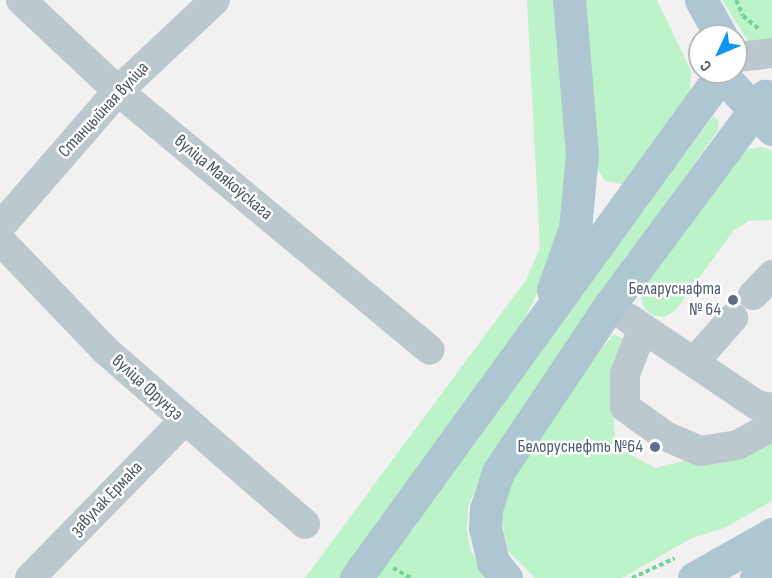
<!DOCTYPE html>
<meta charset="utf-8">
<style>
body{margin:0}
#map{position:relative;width:772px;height:578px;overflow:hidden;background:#f3f0f1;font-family:"Sofia Sans Condensed",sans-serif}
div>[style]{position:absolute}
.green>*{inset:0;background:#bcf3c8}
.path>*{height:4px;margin-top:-2px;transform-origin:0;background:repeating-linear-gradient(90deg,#71d493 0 4.5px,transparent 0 7.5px)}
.minor>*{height:30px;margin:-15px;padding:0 15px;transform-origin:15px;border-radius:15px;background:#bbc8ce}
.major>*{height:33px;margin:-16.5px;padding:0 16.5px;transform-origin:16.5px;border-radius:16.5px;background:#aec6d1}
.dots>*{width:16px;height:16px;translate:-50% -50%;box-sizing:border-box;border:3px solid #fff;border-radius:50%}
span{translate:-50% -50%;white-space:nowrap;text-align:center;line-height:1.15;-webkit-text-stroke:5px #fff;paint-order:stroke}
.street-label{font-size:18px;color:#47585f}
.service-label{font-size:18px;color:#4e5e75}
.right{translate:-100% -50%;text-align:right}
.north{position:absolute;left:688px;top:24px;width:60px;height:60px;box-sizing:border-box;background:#fff;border:2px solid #b5bcbf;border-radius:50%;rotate:226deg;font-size:16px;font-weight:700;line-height:24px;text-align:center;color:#47585f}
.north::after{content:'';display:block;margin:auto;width:21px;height:27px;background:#0c97f2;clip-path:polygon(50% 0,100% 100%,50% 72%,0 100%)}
</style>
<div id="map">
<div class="green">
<div style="clip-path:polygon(527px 0,556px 0,569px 139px,564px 217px,550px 267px,509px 351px,344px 578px,305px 578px,526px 280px,540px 248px)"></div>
<div style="clip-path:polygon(578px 0,657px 0,691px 71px,690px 95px,622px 184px,605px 181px,594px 163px)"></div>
<div style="clip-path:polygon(722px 0,772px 0,772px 39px,748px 41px)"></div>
<div style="clip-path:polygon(713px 116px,718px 120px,718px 130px,485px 463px,468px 508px,467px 531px,471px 551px,485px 578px,373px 578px)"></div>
<div style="clip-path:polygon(762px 147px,772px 151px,772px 220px,749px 221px,733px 231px,676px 310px,665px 317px,654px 316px,644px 308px,641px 296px,646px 285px,737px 158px,748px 149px)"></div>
<div style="clip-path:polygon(614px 334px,623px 339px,612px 399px,616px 447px,655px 468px,772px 439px,772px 501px,724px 528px,692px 538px,622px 578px,535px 578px,508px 551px,500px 512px,515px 472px,551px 413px)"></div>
</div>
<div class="path">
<div style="left:736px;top:0;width:17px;rotate:66deg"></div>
<div style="left:743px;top:16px;width:22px;rotate:39deg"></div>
<div style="left:393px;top:568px;width:21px;rotate:29deg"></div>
<div style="left:632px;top:578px;width:47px;rotate:-24.9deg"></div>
</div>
<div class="minor">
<div style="left:21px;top:0;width:133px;rotate:43.2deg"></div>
<div style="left:118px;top:91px;width:405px;rotate:39.7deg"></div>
<div style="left:736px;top:57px;width:36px;rotate:-6deg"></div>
<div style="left:0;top:227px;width:180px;rotate:-49.1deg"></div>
<div style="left:118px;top:91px;width:133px;rotate:-43.2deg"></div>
<div style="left:0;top:240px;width:152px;rotate:46.3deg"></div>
<div style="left:105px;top:350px;width:265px;rotate:41deg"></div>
<div style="left:753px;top:295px;width:28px;rotate:-46deg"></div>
<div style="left:628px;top:318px;width:156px;rotate:34deg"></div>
<div style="left:757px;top:405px;width:15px;rotate:11deg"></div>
<div style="left:643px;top:328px;width:49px;rotate:111.4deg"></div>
<div style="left:625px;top:374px;width:33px;rotate:90deg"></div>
<div style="left:625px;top:407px;width:49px;rotate:35.9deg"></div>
<div style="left:665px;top:436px;width:38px;rotate:23deg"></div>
<div style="left:700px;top:451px;width:37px;rotate:-9deg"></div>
<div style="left:737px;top:445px;width:40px;rotate:-28deg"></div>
<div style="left:694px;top:362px;width:59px;rotate:-48.4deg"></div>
<div style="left:30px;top:578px;width:220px;rotate:-45.6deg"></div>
</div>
<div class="major">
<div style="left:701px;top:0;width:41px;rotate:60.9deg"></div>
<div style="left:719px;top:72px;width:78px;rotate:47.1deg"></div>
<div style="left:553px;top:290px;width:66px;rotate:-70.5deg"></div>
<div style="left:575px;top:228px;width:74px;rotate:-84.6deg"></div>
<div style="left:582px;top:154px;width:155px;rotate:-94.8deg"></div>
<div style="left:356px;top:578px;width:625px;rotate:-54.05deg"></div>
<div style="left:506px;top:578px;width:21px;rotate:-129deg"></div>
<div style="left:493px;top:562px;width:35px;rotate:-103deg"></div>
<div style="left:485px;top:528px;width:19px;rotate:-87deg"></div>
<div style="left:486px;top:509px;width:39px;rotate:-72deg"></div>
<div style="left:498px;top:472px;width:200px;rotate:-56.2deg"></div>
<div style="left:609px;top:306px;width:262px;rotate:-53.4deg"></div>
<div style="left:694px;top:578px;width:90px;rotate:-29.4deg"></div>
<div style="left:756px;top:578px;width:18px;rotate:-29deg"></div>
</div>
<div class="dots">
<div style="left:733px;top:300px;background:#5c6f8a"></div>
<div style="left:655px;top:447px;background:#5c6f8a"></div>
</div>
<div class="street-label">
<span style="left:104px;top:110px;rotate:-47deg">Станцыйная вуліца</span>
<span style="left:223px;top:178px;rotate:40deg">вуліца Маякоўскага</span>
<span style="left:147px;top:388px;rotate:42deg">вуліца Фрунзэ</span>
<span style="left:107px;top:499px;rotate:-46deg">завулак Ермака</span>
</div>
<div class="service-label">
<span class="right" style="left:721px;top:300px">Беларуснафта<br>№ 64</span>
<span class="right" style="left:643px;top:447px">Белоруснефть №64</span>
</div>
<div class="north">С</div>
</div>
